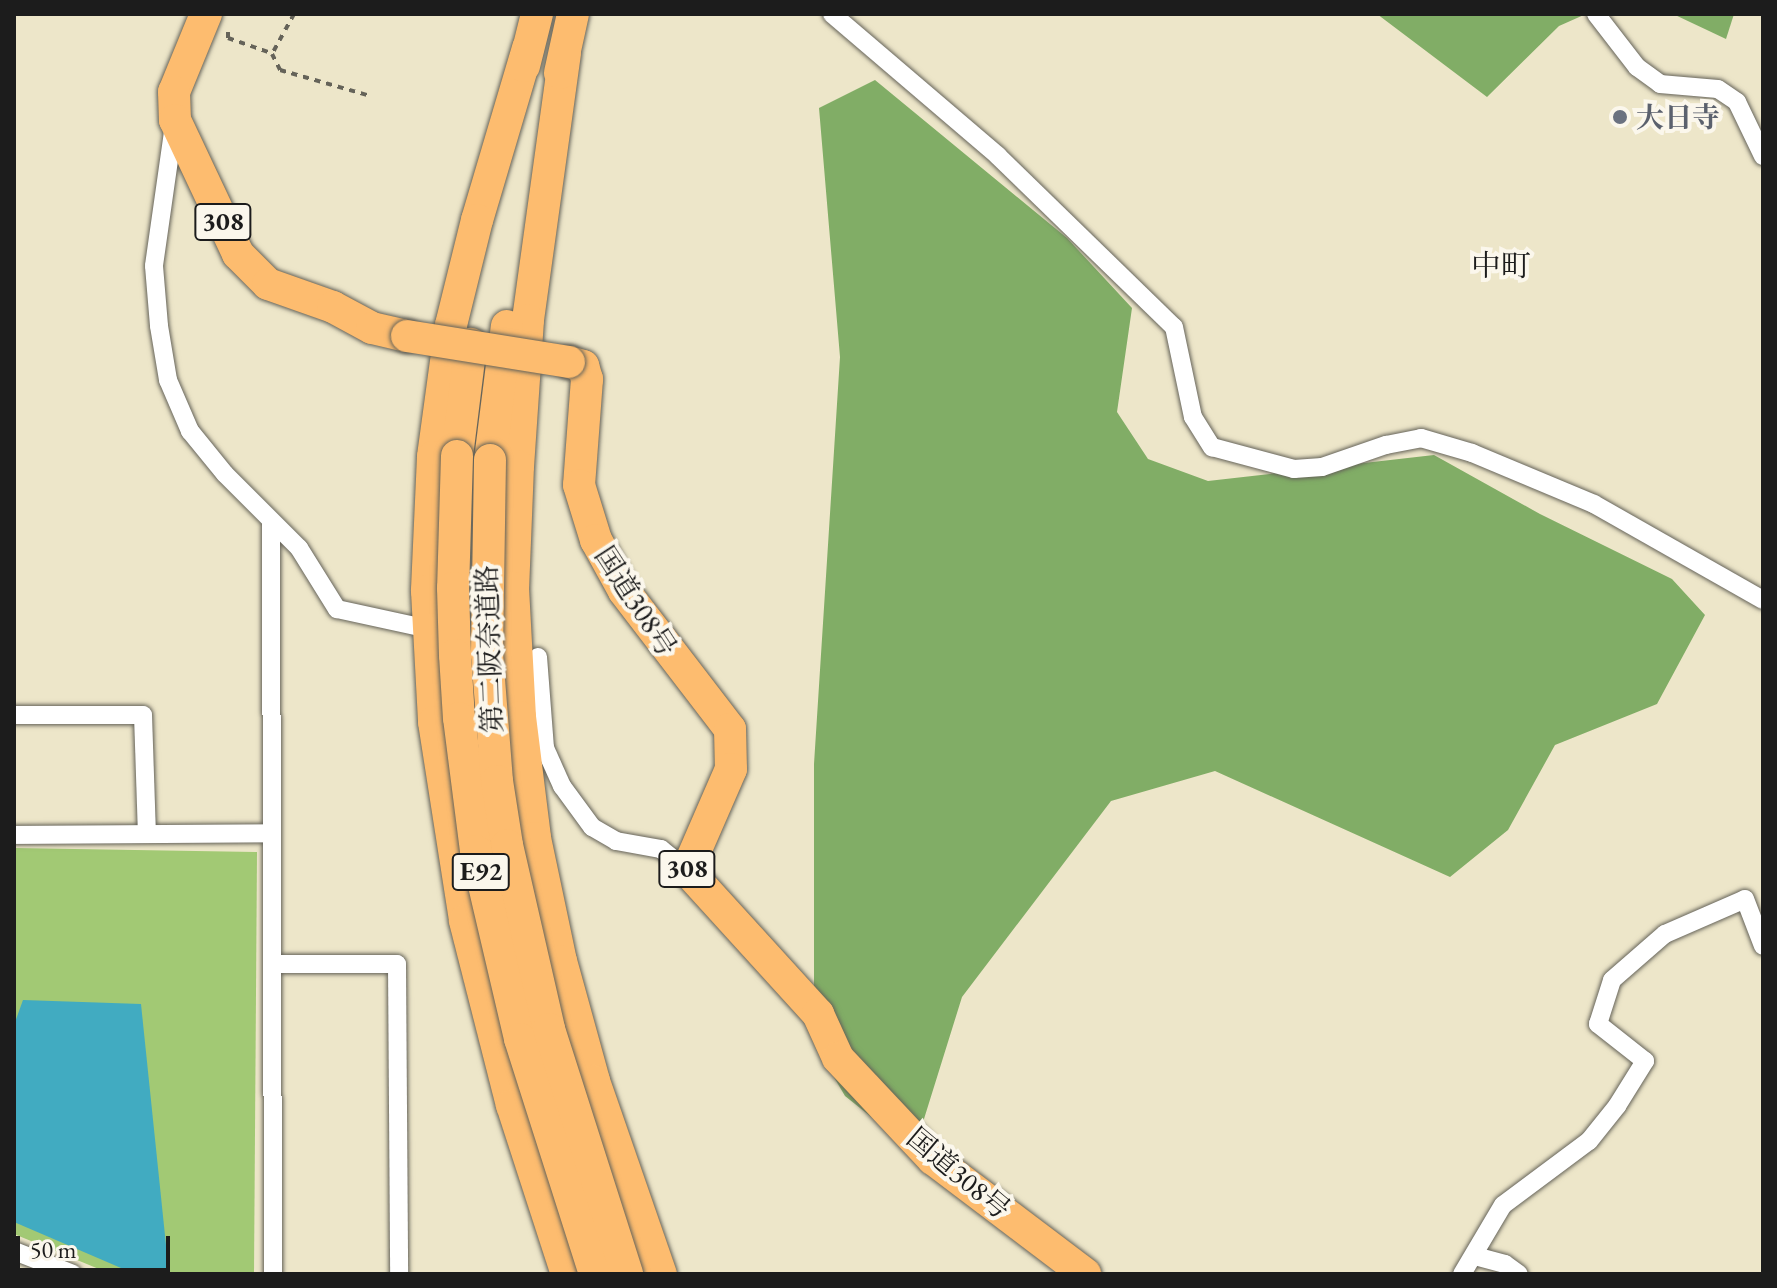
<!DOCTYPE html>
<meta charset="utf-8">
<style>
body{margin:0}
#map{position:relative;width:1777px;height:1288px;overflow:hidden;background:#ede6c9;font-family:"EB Garamond","Noto Serif JP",serif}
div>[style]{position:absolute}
.green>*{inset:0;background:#a2c974}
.forest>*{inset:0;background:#81ad66}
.water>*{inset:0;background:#41abc1}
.path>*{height:4px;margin-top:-2px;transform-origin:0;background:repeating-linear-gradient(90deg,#656359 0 6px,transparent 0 12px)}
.roads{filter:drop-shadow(0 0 2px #656359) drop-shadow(0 0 2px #656359)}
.street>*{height:18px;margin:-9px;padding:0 9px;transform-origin:9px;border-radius:9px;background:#fff}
.highway>*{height:32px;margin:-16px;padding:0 16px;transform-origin:16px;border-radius:16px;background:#fdbc6f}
.bridges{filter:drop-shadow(0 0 2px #656359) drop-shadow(0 0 2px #656359)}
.highway-bridge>*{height:32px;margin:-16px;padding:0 16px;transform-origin:16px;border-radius:16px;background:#fdbc6f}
.dots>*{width:22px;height:22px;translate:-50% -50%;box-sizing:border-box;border:4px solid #fbf7ec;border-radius:50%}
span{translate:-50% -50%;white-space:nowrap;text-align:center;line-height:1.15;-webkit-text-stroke:8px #fbf7ec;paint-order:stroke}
.shield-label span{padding:2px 6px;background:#fbf7ec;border:2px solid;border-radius:6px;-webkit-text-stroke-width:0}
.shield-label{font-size:26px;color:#1c1c1c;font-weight:700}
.worship-label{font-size:28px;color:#5b616d;font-weight:700}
.left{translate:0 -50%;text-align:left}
.street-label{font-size:28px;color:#1c1c1c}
.neighbourhood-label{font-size:30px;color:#1c1c1c}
.frame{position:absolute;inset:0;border:16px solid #1c1c1c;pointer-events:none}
.scale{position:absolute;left:16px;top:1236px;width:154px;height:36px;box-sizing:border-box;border:4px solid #1c1c1c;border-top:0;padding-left:10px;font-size:24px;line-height:28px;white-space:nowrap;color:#1c1c1c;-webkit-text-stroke:6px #fbf7ec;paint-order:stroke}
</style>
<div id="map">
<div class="green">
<div style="clip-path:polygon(14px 848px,257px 852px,254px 1274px,111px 1274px,14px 1234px)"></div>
</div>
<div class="forest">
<div style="clip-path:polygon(1377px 14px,1586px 14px,1559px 26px,1487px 97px)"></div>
<div style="clip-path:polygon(1673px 14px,1734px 14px,1726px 39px)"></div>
<div style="clip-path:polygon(875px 80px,1067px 238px,1132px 308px,1117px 412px,1148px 459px,1208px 481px,1434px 455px,1540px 514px,1672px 579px,1705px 615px,1657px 704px,1555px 745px,1508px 830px,1450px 877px,1215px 771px,1111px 801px,962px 997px,914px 1151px,845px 1096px,814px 1043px,814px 764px,840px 357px,819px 108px)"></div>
</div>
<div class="water">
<div style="clip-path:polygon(23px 1000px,141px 1004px,169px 1274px,135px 1274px,14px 1222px,14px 1025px)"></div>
</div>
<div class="path">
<div style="left:294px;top:14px;width:46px;rotate:118.8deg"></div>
<div style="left:272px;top:54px;width:18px;rotate:63deg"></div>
<div style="left:280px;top:70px;width:91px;rotate:16deg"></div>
<div style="left:228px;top:32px;width:6px;rotate:90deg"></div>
<div style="left:228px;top:38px;width:46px;rotate:19.2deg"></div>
</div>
<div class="roads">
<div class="street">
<div style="left:832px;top:14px;width:218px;rotate:40.5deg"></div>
<div style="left:998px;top:156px;width:245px;rotate:44.2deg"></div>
<div style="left:1174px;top:327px;width:92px;rotate:78.1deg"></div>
<div style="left:1193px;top:417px;width:36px;rotate:58deg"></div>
<div style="left:1212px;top:447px;width:85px;rotate:15deg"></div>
<div style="left:1294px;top:469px;width:28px;rotate:-4deg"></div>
<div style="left:1322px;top:467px;width:68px;rotate:-19deg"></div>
<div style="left:1386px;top:445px;width:36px;rotate:-11deg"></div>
<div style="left:1421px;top:438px;width:53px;rotate:16.4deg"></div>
<div style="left:1472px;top:453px;width:132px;rotate:22.7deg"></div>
<div style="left:1594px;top:504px;width:194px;rotate:29.6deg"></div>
<div style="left:1596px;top:14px;width:67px;rotate:52.3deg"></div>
<div style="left:1637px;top:67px;width:29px;rotate:36deg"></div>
<div style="left:1660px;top:84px;width:58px;rotate:4.9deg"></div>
<div style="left:1718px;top:89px;width:23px;rotate:34deg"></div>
<div style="left:1737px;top:102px;width:60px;rotate:64.3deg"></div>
<div style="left:174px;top:125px;width:142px;rotate:98.1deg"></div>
<div style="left:154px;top:266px;width:60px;rotate:85.2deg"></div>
<div style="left:159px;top:326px;width:55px;rotate:80.5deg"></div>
<div style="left:168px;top:380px;width:56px;rotate:66.7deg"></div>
<div style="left:190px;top:431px;width:55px;rotate:50.9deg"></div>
<div style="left:225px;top:474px;width:105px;rotate:45deg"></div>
<div style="left:299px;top:548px;width:72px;rotate:58.1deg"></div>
<div style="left:337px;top:609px;width:80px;rotate:12.3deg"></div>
<div style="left:271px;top:521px;width:753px;rotate:89.85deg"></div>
<div style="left:538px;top:657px;width:91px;rotate:85.6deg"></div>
<div style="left:545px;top:748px;width:42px;rotate:65.9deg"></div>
<div style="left:562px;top:786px;width:51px;rotate:53.8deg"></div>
<div style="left:592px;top:827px;width:28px;rotate:30deg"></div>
<div style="left:616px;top:841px;width:46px;rotate:10.1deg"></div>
<div style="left:661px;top:849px;width:33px;rotate:39deg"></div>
<div style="left:14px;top:715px;width:129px"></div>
<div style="left:143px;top:715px;width:118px;rotate:88.1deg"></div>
<div style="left:14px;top:835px;width:258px;rotate:-0.4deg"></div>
<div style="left:272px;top:964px;width:125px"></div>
<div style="left:397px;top:964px;width:310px;rotate:89.6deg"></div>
<div style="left:14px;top:1251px;width:63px;rotate:21.3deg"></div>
<div style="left:1475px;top:1256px;width:31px;rotate:15deg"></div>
<div style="left:1505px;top:1264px;width:17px;rotate:36deg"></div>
<div style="left:1462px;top:1274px;width:80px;rotate:-59.3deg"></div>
<div style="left:1503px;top:1205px;width:107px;rotate:-36.7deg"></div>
<div style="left:1589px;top:1141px;width:45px;rotate:-51.3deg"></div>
<div style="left:1617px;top:1106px;width:53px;rotate:-58.1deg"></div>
<div style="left:1645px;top:1061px;width:60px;rotate:-141.8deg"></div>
<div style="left:1598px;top:1024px;width:46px;rotate:-72.3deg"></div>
<div style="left:1612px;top:980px;width:70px;rotate:-41deg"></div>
<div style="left:1665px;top:934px;width:87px;rotate:-23.6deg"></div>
<div style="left:1745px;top:899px;width:50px;rotate:69deg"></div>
</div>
<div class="highway">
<div style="left:206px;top:14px;width:84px;rotate:112.3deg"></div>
<div style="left:174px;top:92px;width:28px;rotate:88deg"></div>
<div style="left:175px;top:120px;width:148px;rotate:64.8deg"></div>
<div style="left:238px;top:254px;width:42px;rotate:45deg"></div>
<div style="left:268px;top:284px;width:69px;rotate:19.5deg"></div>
<div style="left:333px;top:307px;width:44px;rotate:28.3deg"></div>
<div style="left:372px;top:328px;width:36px;rotate:13deg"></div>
<div style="left:528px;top:48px;width:179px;rotate:106.5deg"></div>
<div style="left:477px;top:220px;width:108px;rotate:103.9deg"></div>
<div style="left:451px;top:325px;width:133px;rotate:97.8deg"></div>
<div style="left:433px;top:457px;width:134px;rotate:92.6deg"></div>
<div style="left:427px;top:591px;width:131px;rotate:86.9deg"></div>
<div style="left:434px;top:722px;width:201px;rotate:81.1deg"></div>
<div style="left:465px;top:921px;width:190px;rotate:75.7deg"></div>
<div style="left:512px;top:1105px;width:178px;rotate:72deg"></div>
<div style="left:565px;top:53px;width:270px;rotate:97.9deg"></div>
<div style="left:528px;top:320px;width:146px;rotate:93.9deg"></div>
<div style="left:518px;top:466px;width:122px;rotate:92.3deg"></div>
<div style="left:513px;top:588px;width:129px;rotate:86.9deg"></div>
<div style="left:520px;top:717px;width:122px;rotate:82.9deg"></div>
<div style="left:535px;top:838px;width:126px;rotate:78.1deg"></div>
<div style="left:561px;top:961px;width:124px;rotate:74.6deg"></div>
<div style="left:594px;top:1081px;width:204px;rotate:70.9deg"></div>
<div style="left:524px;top:66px;width:54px;rotate:-76deg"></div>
<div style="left:560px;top:73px;width:60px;rotate:-77.6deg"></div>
<div style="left:569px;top:362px;width:15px;rotate:16deg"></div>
<div style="left:583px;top:366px;width:14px;rotate:73deg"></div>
<div style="left:587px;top:379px;width:106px;rotate:94.3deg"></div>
<div style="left:579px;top:485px;width:58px;rotate:72.8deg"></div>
<div style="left:596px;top:540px;width:58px;rotate:61.2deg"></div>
<div style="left:624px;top:591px;width:174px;rotate:52.5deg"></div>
<div style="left:730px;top:729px;width:40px;rotate:88.6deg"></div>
<div style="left:731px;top:769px;width:110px;rotate:113.5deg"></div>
<div style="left:687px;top:870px;width:195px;rotate:47.7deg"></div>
<div style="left:818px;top:1014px;width:48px;rotate:65.6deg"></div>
<div style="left:838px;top:1058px;width:139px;rotate:46.8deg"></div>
<div style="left:933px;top:1159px;width:191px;rotate:37.1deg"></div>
<div style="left:457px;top:456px;width:113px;rotate:-82.9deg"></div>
<div style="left:490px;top:460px;width:135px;rotate:-82.8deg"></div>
</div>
</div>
<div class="bridges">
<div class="highway-bridge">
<div style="left:407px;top:336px;width:164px;rotate:9.1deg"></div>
<div style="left:457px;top:456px;width:132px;rotate:91.7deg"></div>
<div style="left:453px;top:588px;width:67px;rotate:88.3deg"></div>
<div style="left:455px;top:655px;width:63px;rotate:86.4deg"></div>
<div style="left:459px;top:718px;width:134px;rotate:82.7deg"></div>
<div style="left:476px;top:851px;width:193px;rotate:76.8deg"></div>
<div style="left:520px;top:1039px;width:247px;rotate:72.3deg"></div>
<div style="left:490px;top:460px;width:194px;rotate:90.9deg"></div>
<div style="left:487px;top:654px;width:127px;rotate:85.5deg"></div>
<div style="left:497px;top:781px;width:65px;rotate:81.1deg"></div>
<div style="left:507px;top:845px;width:189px;rotate:77.1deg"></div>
<div style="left:549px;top:1029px;width:257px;rotate:72.3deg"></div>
</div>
</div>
<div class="dots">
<div style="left:1620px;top:117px;background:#6b7280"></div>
</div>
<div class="shield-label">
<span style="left:223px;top:222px">308</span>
<span style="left:687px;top:869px">308</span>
<span style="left:481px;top:872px">E92</span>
</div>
<div class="worship-label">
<span class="left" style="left:1636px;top:117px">大日寺</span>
</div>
<div class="street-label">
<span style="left:636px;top:601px;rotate:57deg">国道308号</span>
<span style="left:489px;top:649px;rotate:-92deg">第二阪奈道路</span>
<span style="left:959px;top:1173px;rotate:40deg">国道308号</span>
</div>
<div class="neighbourhood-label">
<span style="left:1501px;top:266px">中町</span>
</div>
<div class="frame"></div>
<div class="scale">50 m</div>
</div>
